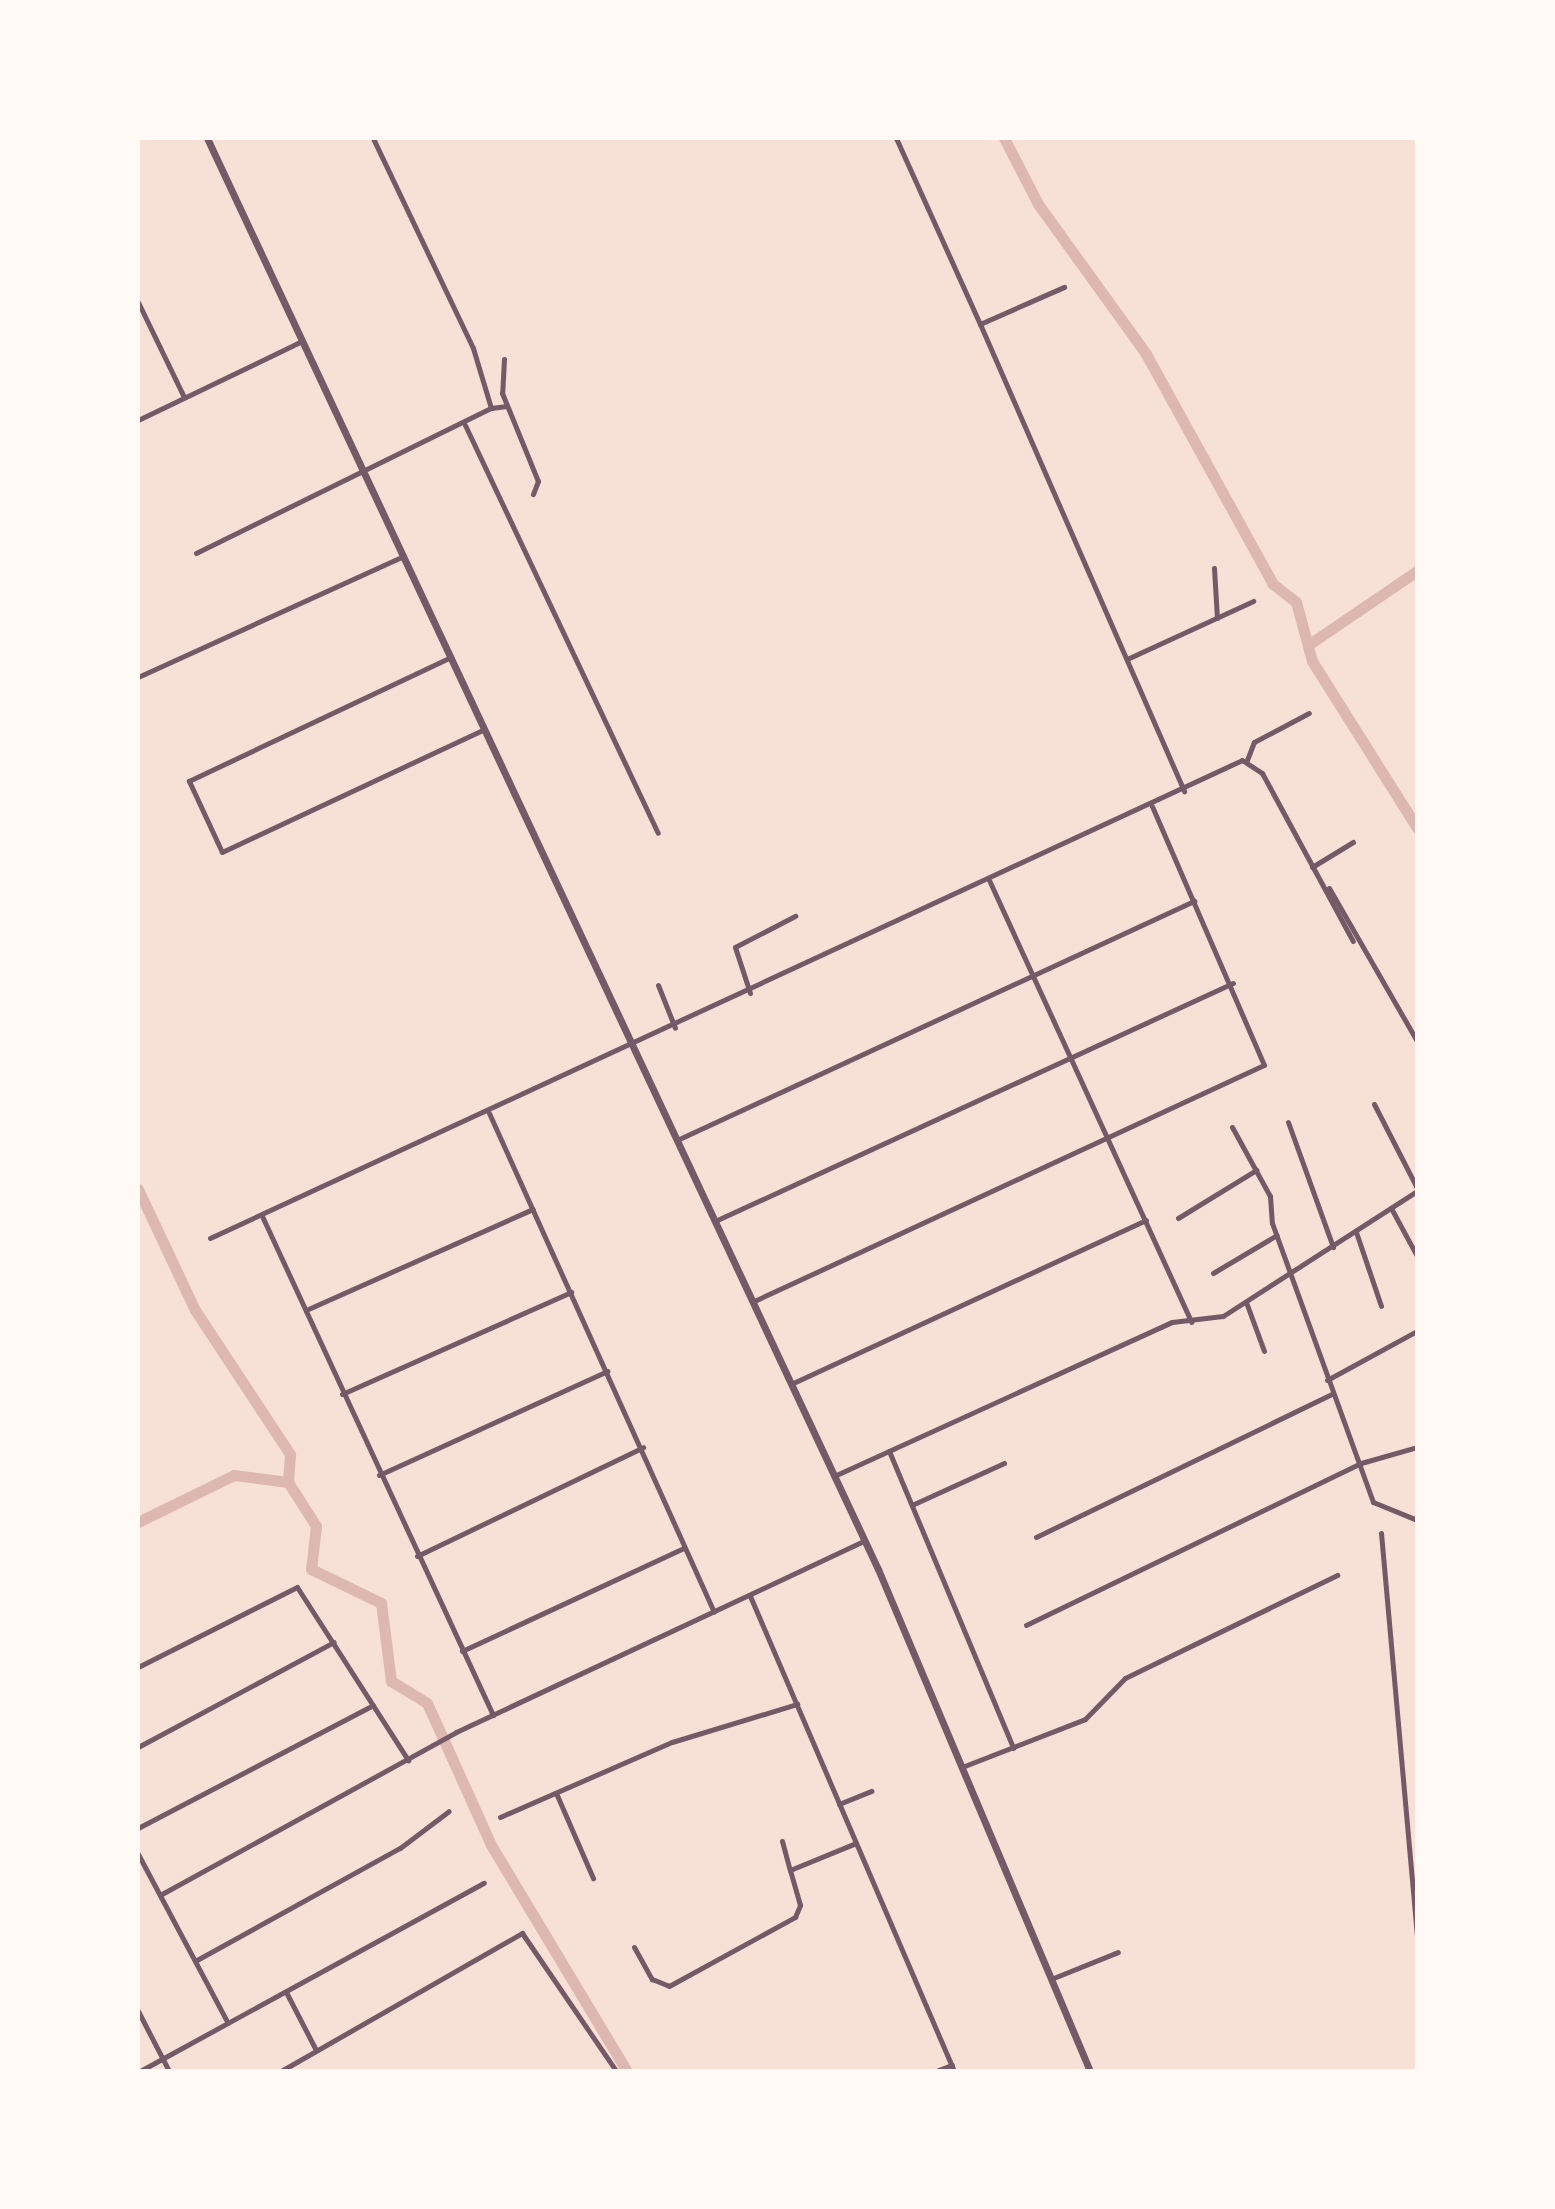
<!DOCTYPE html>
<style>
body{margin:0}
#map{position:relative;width:1555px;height:2209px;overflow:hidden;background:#f7e1d7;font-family:"Noto Sans",sans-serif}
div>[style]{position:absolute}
.canal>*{height:11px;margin:-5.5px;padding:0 5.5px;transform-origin:5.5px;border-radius:5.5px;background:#dcb8b0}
.minor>*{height:5px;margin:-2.5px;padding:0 2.5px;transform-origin:2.5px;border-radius:2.5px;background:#755966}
.tertiary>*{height:7px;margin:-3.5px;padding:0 3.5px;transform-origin:3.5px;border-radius:3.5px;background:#755966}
span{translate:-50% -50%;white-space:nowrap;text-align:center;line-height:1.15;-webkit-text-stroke:7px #fffaf5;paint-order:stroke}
.frame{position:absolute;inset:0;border:140px solid #fffaf5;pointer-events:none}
</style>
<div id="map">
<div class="canal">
<div style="left:1004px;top:138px;width:74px;rotate:62.7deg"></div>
<div style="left:1038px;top:204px;width:185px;rotate:54.2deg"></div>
<div style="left:1146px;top:354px;width:263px;rotate:61.1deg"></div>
<div style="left:1273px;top:584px;width:29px;rotate:38deg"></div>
<div style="left:1296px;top:602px;width:61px;rotate:74.8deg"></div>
<div style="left:1312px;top:661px;width:197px;rotate:57.8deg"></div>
<div style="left:1308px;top:645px;width:132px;rotate:-34.2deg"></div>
<div style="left:138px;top:1189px;width:134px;rotate:64.8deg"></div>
<div style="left:195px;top:1310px;width:173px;rotate:56.6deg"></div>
<div style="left:290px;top:1454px;width:28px;rotate:94deg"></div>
<div style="left:288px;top:1482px;width:52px;rotate:57.5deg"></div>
<div style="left:316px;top:1526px;width:43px;rotate:96.6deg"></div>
<div style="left:311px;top:1569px;width:78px;rotate:25.9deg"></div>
<div style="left:381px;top:1603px;width:79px;rotate:82.7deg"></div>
<div style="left:391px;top:1681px;width:42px;rotate:31.4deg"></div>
<div style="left:427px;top:1703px;width:156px;rotate:65.7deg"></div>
<div style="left:491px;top:1845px;width:264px;rotate:59deg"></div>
<div style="left:138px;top:1522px;width:107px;rotate:-26.1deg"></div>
<div style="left:234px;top:1475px;width:54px;rotate:7.4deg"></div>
</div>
<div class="minor">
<div style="left:896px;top:138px;width:204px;rotate:65.7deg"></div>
<div style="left:980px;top:324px;width:92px;rotate:-23.8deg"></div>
<div style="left:138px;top:302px;width:106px;rotate:64.2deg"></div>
<div style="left:980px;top:324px;width:510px;rotate:66.4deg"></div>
<div style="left:504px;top:359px;width:34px;rotate:93deg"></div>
<div style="left:502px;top:393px;width:95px;rotate:67.8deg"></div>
<div style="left:538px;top:481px;width:14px;rotate:111deg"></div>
<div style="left:491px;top:408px;width:16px;rotate:-7deg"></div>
<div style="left:138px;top:420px;width:182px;rotate:-25.7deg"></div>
<div style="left:465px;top:425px;width:451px;rotate:64.7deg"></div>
<div style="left:196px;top:553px;width:329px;rotate:-26.2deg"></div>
<div style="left:491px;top:408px;width:63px;rotate:-106.7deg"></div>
<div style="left:473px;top:348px;width:233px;rotate:-115.5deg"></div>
<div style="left:1214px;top:568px;width:50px;rotate:86.6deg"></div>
<div style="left:451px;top:657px;width:290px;rotate:154.7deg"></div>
<div style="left:189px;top:781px;width:78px;rotate:65.1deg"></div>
<div style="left:222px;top:852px;width:289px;rotate:-25.1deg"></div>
<div style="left:1127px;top:659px;width:139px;rotate:-24.7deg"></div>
<div style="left:138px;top:677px;width:292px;rotate:-24.5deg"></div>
<div style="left:1247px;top:760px;width:19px;rotate:-69deg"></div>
<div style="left:1254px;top:742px;width:62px;rotate:-27.8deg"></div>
<div style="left:1312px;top:867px;width:48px;rotate:-31.4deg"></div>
<div style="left:989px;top:880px;width:486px;rotate:65.4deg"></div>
<div style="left:1329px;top:888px;width:177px;rotate:60.1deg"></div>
<div style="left:658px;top:985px;width:46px;rotate:68.4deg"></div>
<div style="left:750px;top:993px;width:48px;rotate:-108.1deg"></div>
<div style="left:735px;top:947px;width:68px;rotate:-27.3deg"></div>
<div style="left:1374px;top:1104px;width:94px;rotate:62.9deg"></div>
<div style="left:489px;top:1113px;width:547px;rotate:65.73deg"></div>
<div style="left:1288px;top:1122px;width:133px;rotate:70.2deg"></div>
<div style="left:1232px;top:1127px;width:79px;rotate:61.2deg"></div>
<div style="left:1270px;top:1196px;width:27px;rotate:86deg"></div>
<div style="left:1272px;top:1223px;width:297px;rotate:70.1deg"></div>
<div style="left:1373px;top:1502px;width:48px;rotate:22.2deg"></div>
<div style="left:677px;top:1140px;width:570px;rotate:-24.81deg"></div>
<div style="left:1391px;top:1208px;width:55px;rotate:61.6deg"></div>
<div style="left:262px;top:1216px;width:550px;rotate:65.16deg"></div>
<div style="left:1178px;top:1218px;width:92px;rotate:-31.6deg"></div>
<div style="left:715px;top:1221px;width:570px;rotate:-24.68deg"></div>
<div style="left:1356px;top:1232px;width:78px;rotate:71.3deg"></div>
<div style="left:210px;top:1238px;width:1137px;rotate:-24.85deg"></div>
<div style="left:1242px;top:760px;width:24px;rotate:33deg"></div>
<div style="left:1262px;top:773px;width:191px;rotate:61.6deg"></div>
<div style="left:1213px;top:1273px;width:74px;rotate:-30.7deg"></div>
<div style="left:752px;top:1302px;width:564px;rotate:-24.84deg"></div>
<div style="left:1264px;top:1065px;width:282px;rotate:-113.4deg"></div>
<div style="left:1246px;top:1302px;width:52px;rotate:69.8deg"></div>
<div style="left:306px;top:1310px;width:248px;rotate:-24deg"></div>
<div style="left:1327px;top:1380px;width:102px;rotate:-28.6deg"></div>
<div style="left:791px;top:1384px;width:391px;rotate:-24.8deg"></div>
<div style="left:342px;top:1394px;width:251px;rotate:-24deg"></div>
<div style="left:889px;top:1451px;width:322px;rotate:67.3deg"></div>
<div style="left:379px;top:1475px;width:251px;rotate:-24.5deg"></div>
<div style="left:834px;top:1476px;width:371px;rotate:-24.5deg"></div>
<div style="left:1172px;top:1322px;width:51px;rotate:-6.7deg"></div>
<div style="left:1223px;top:1316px;width:231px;rotate:-32.8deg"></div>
<div style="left:914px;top:1504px;width:99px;rotate:-24.5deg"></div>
<div style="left:1381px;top:1533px;width:408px;rotate:84.9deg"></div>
<div style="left:1036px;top:1537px;width:329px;rotate:-25.8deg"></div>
<div style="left:417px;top:1556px;width:251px;rotate:-25.7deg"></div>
<div style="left:750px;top:1596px;width:517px;rotate:66.76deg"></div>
<div style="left:1026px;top:1625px;width:372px;rotate:-25.8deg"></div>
<div style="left:1361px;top:1463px;width:58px;rotate:-15.9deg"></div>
<div style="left:462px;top:1651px;width:245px;rotate:-24.9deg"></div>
<div style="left:138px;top:1667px;width:178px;rotate:-26.7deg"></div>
<div style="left:297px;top:1587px;width:206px;rotate:57.3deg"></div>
<div style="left:138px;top:1747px;width:222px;rotate:-28.2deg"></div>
<div style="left:962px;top:1767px;width:132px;rotate:-21.3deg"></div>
<div style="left:1085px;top:1719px;width:57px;rotate:-45.7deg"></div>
<div style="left:1125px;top:1678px;width:236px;rotate:-25.9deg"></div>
<div style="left:556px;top:1793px;width:93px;rotate:66.5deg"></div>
<div style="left:839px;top:1804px;width:35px;rotate:-22deg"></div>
<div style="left:500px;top:1817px;width:188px;rotate:-23.6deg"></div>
<div style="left:672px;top:1742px;width:131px;rotate:-16.9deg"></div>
<div style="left:138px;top:1828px;width:265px;rotate:-27.6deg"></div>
<div style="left:782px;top:1841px;width:30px;rotate:75deg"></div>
<div style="left:138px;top:1854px;width:191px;rotate:62deg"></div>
<div style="left:160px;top:1895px;width:338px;rotate:-28.8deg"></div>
<div style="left:456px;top:1732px;width:450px;rotate:-25.1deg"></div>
<div style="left:634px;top:1947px;width:37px;rotate:61deg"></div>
<div style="left:652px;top:1979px;width:18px;rotate:22deg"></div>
<div style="left:669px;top:1986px;width:144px;rotate:-28.7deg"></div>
<div style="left:795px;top:1917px;width:13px;rotate:-67deg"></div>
<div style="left:800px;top:1905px;width:36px;rotate:-106deg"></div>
<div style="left:790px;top:1870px;width:71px;rotate:-22.2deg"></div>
<div style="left:195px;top:1961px;width:234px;rotate:-28.9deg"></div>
<div style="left:400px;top:1848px;width:61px;rotate:-37.1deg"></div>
<div style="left:1051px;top:1979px;width:72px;rotate:-21.9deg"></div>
<div style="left:286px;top:1992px;width:65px;rotate:62.7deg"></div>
<div style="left:138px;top:2011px;width:68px;rotate:62.7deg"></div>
<div style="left:140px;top:2071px;width:392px;rotate:-28.7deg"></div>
<div style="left:281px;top:2071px;width:278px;rotate:-29.8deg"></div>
<div style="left:522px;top:1933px;width:167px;rotate:55.7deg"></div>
<div style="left:936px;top:2071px;width:17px;rotate:-21deg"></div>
</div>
<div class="tertiary">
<div style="left:207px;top:138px;width:1581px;rotate:64.88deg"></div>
<div style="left:878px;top:1569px;width:545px;rotate:67.11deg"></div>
</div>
<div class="frame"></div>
</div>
